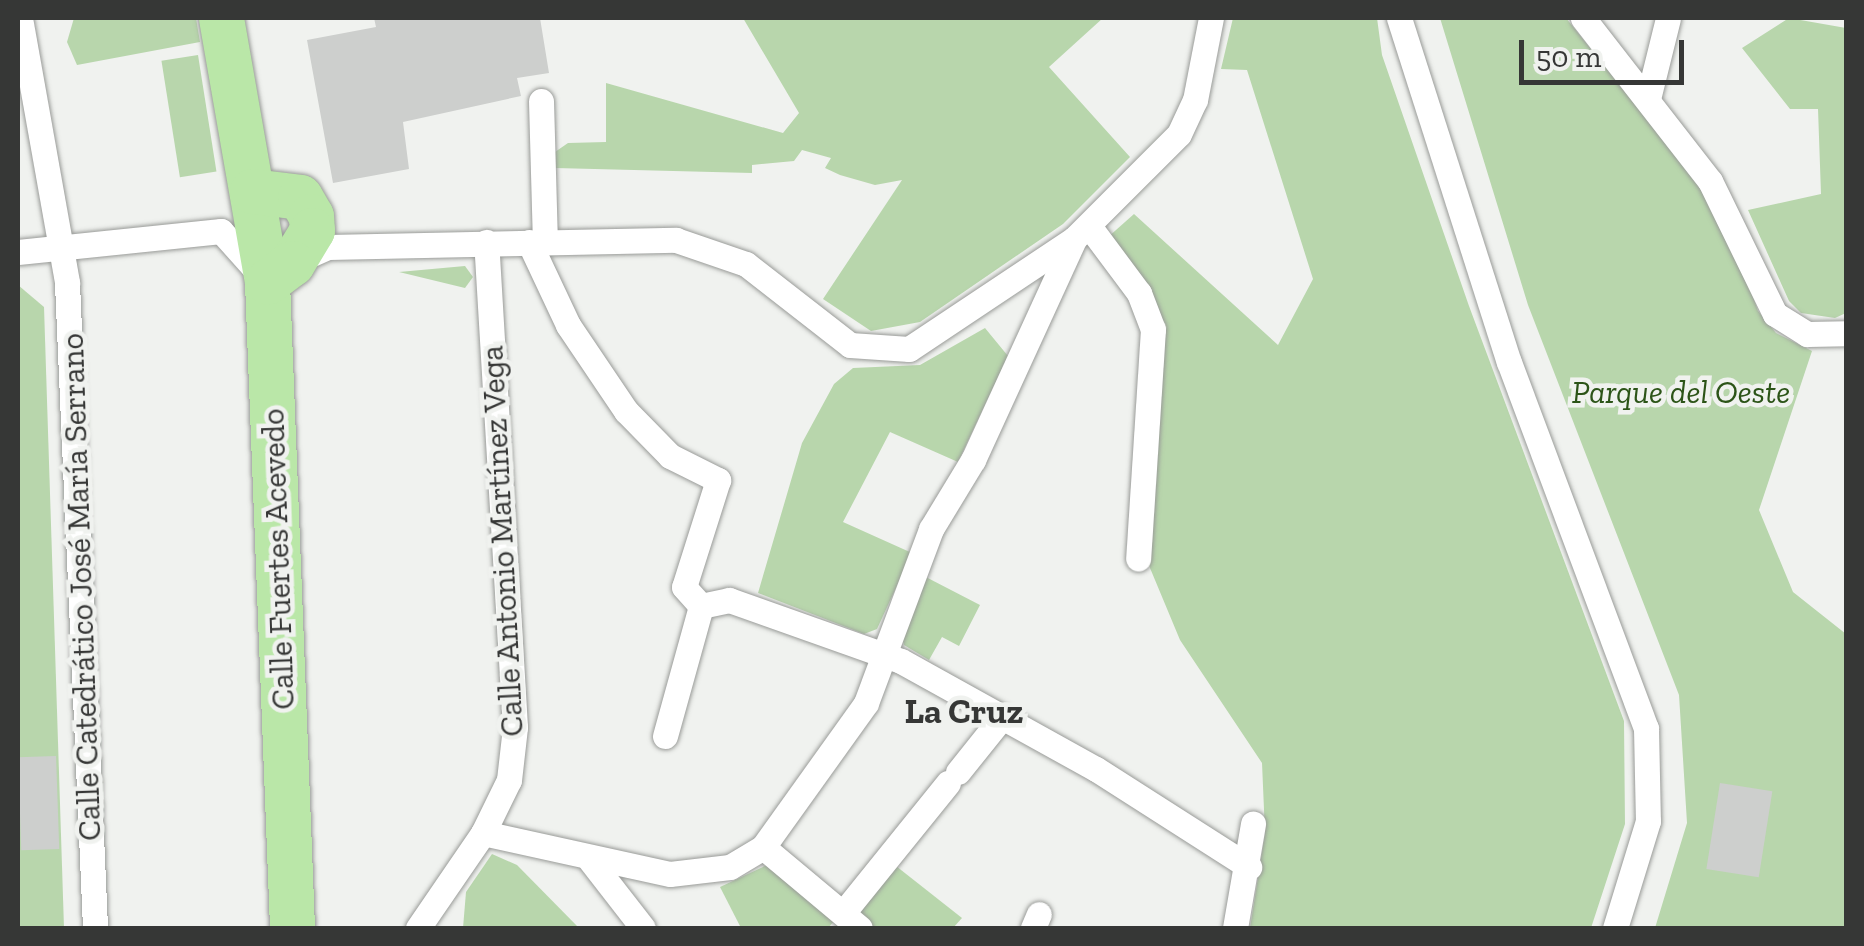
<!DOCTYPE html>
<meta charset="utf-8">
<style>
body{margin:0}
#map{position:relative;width:1864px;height:946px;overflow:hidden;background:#f0f2ef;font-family:"Zilla Slab",serif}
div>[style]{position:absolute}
.green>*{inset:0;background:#b8d6ac;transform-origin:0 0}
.building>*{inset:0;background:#cdcfcd;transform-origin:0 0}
.roads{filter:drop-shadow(0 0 2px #999b98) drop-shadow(0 0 2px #999b98)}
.street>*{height:25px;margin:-12.5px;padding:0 12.5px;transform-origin:12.5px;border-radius:12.5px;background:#fff}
.highway>*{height:45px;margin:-22.5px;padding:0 22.5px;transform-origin:22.5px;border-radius:22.5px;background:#bae7a8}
span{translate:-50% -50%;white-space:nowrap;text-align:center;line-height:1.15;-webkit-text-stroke:9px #f0f2ef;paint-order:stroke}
.park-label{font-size:32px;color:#2c5418;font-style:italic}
.street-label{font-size:32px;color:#363736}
.neighbourhood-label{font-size:35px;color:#363736;font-weight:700}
.frame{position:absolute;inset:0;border:20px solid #363736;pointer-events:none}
.scale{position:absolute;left:1519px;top:40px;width:165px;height:45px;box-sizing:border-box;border:5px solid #363736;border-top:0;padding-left:12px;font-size:30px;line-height:35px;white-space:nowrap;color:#363736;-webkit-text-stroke:8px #f0f2ef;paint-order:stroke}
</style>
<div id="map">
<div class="green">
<div style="clip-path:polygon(74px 18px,196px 18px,200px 42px,77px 65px,67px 42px)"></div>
<div style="clip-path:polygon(743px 18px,1103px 18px,1049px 67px,1130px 157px,1063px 224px,920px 322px,871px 331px,823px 299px,902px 180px,875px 185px,840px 175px,825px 168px,831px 158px,802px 150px,794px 161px,752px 165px,752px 173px,555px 168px,555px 152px,568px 143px,606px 142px,606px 83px,783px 133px,799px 113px)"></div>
<div style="clip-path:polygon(1233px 18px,1377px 18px,1382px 55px,1469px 306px,1624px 721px,1625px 824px,1591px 928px,1250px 928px,1265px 833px,1262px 763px,1180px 640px,1145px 556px,1156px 367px,1107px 238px,1134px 214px,1278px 345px,1313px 279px,1247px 70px,1221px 69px)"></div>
<div style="clip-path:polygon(1440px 18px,1566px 18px,1704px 190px,1736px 247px,1758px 311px,1776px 333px,1812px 351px,1759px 510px,1793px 592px,1846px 634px,1846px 928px,1655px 928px,1687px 823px,1679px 695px,1528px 305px)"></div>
<div style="clip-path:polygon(1789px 18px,1846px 28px,1846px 313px,1835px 318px,1801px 313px,1789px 301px,1748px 210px,1821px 194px,1818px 109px,1790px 109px,1742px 48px)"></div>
<div style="left:198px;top:55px;width:118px;height:37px;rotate:81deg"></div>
<div style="clip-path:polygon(465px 266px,473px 277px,465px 288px,399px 272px)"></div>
<div style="clip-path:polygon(18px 285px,44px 307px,64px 928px,18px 928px)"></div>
<div style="clip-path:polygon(985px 328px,1008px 356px,958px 462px,890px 432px,843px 522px,912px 553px,877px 629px,864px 634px,758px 593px,802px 443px,834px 384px,853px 368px,920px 365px)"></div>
<div style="clip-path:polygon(920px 574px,980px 605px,959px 646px,942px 637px,929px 660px,904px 645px,900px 629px)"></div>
<div style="clip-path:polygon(492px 854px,517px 865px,579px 928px,463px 928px,466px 892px)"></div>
<div style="clip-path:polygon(767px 865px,836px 919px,828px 928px,741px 928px,720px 887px)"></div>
<div style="clip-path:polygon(896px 866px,962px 918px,953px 928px,875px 928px,858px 913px)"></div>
</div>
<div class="building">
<div style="clip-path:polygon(374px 18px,540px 18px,549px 73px,517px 78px,521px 96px,403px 122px,409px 169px,333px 183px,307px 40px,376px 27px)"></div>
<div style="left:56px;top:756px;width:93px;height:38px;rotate:88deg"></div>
<div style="left:1720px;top:783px;width:53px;height:87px;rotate:9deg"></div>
</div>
<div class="roads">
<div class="street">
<div style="left:20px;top:18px;width:269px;rotate:79.9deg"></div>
<div style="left:67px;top:283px;width:646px;rotate:87.51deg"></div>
<div style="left:1399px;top:18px;width:361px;rotate:72.3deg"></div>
<div style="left:1509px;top:362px;width:391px;rotate:69.5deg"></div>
<div style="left:1646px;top:728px;width:93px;rotate:88.8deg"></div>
<div style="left:1648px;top:821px;width:112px;rotate:107.1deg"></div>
<div style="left:1583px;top:18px;width:207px;rotate:52.1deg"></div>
<div style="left:1710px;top:181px;width:148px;rotate:64deg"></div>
<div style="left:1775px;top:314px;width:38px;rotate:32deg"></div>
<div style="left:1807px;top:334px;width:39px;rotate:-1deg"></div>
<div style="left:1648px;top:99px;width:83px;rotate:-76.1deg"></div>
<div style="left:541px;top:101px;width:140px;rotate:88.4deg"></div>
<div style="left:1089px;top:226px;width:84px;rotate:53.3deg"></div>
<div style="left:1139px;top:293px;width:39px;rotate:69deg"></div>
<div style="left:1153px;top:329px;width:230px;rotate:93.7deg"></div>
<div style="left:221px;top:231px;width:64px;rotate:48.1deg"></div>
<div style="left:529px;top:242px;width:92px;rotate:64.8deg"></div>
<div style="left:568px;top:325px;width:104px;rotate:56deg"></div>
<div style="left:626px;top:411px;width:63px;rotate:45.6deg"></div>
<div style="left:670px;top:456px;width:54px;rotate:26.6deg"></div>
<div style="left:718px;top:480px;width:112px;rotate:107.6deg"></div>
<div style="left:684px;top:587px;width:25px;rotate:48deg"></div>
<div style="left:18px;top:252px;width:204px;rotate:-5.9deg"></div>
<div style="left:296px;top:261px;width:35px;rotate:-24deg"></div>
<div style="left:328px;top:247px;width:348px;rotate:-1.2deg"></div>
<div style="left:676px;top:240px;width:74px;rotate:18.9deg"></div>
<div style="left:746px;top:264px;width:132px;rotate:37.9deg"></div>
<div style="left:850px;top:345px;width:59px;rotate:3.9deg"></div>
<div style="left:909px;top:349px;width:198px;rotate:-33.7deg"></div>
<div style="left:1074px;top:239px;width:148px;rotate:-45deg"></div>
<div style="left:1179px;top:134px;width:38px;rotate:-65deg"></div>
<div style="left:1195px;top:100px;width:84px;rotate:-79deg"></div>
<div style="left:665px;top:736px;width:135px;rotate:-74.5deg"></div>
<div style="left:701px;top:606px;width:29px;rotate:-12deg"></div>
<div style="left:729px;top:600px;width:182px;rotate:19.5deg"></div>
<div style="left:901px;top:661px;width:223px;rotate:29deg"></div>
<div style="left:1096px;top:769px;width:182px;rotate:32.6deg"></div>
<div style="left:958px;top:772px;width:70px;rotate:-51.3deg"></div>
<div style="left:483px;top:833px;width:59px;rotate:-63.9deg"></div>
<div style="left:509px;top:780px;width:53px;rotate:-83.5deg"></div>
<div style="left:515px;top:727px;width:486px;rotate:-93.4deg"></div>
<div style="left:763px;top:847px;width:126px;rotate:39.9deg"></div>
<div style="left:590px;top:860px;width:86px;rotate:52.1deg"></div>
<div style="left:843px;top:913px;width:167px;rotate:-51.1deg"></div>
<div style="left:418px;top:928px;width:115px;rotate:-55.6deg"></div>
<div style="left:483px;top:833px;width:191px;rotate:12.4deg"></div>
<div style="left:670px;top:874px;width:60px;rotate:-6.7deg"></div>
<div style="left:730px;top:867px;width:39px;rotate:-31deg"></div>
<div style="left:763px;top:847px;width:177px;rotate:-54.4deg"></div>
<div style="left:866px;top:703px;width:186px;rotate:-69.5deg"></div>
<div style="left:931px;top:529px;width:81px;rotate:-58.7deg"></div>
<div style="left:973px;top:460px;width:243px;rotate:-65.4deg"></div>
<div style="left:1033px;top:928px;width:15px;rotate:-67deg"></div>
<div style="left:1235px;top:928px;width:106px;rotate:-80.2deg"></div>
</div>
<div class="highway">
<div style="left:221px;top:18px;width:268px;rotate:80.1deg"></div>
<div style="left:267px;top:282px;width:646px;rotate:87.78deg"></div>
<div style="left:252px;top:191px;width:48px;rotate:7.1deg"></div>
<div style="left:300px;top:197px;width:22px;rotate:60deg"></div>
<div style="left:311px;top:216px;width:14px;rotate:86deg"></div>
<div style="left:312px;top:230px;width:39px;rotate:121deg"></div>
<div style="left:292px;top:263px;width:31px;rotate:143deg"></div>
</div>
</div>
<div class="park-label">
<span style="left:1681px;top:392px">Parque del Oeste</span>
</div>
<div class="street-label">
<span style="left:502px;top:541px;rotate:-93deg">Calle Antonio Martínez Vega</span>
<span style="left:278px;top:559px;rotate:-92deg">Calle Fuertes Acevedo</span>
<span style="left:81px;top:587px;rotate:-92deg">Calle Catedrático José María Serrano</span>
</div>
<div class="neighbourhood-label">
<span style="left:964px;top:711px">La Cruz</span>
</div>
<div class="frame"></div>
<div class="scale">50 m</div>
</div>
